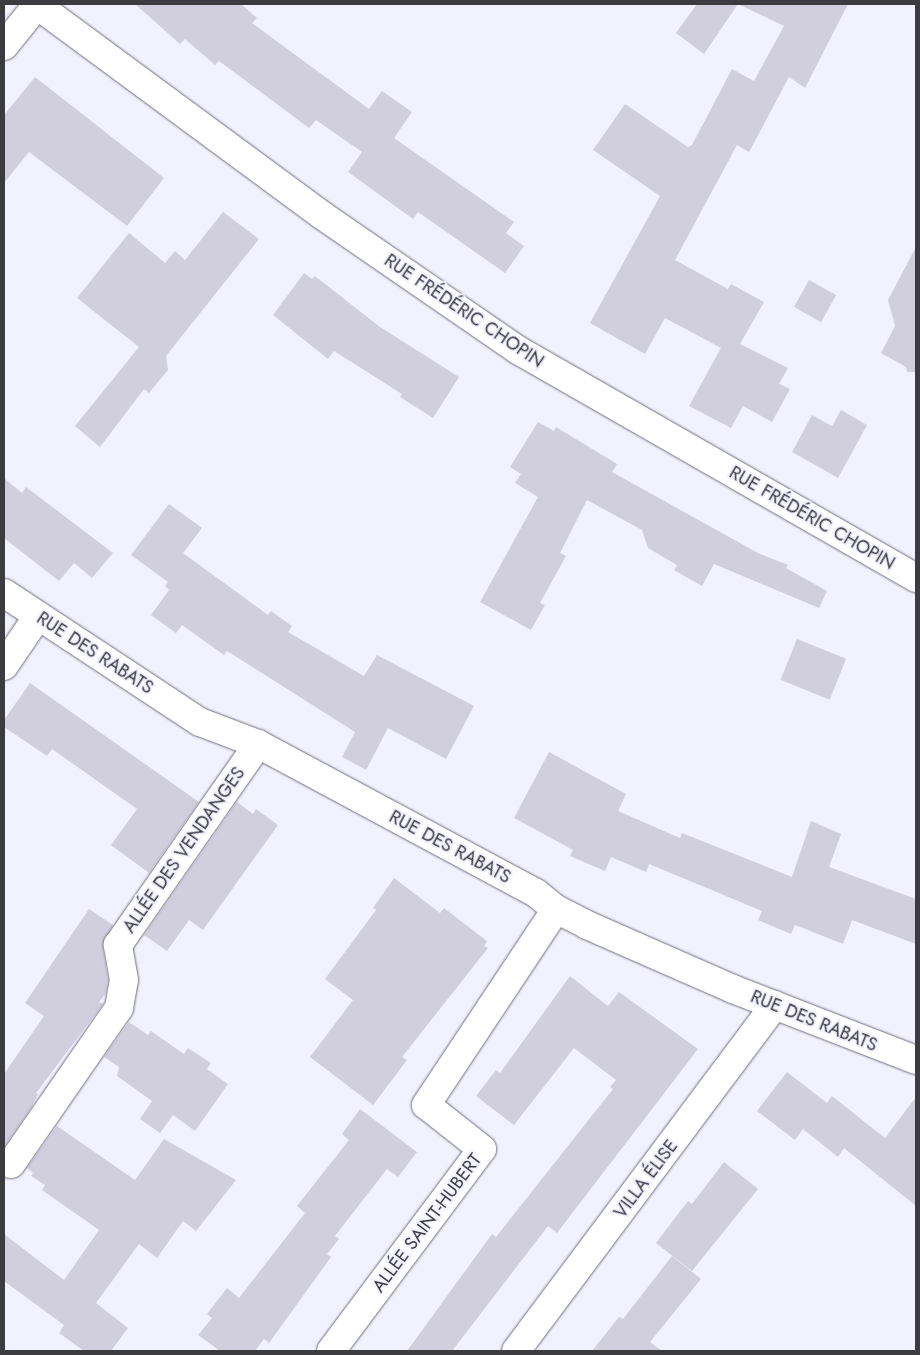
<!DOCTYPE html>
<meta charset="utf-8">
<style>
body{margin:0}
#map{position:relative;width:920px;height:1355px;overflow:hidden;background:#f2f1ff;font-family:Jost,sans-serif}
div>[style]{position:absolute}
.building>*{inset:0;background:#d1cfdd;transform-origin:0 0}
.roads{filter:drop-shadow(0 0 1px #706e7a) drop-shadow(0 0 1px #706e7a)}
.minor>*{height:28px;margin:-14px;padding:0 14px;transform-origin:14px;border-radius:14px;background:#fff}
span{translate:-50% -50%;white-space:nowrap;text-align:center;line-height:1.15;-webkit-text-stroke:4px #f2f1ff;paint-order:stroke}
.street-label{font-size:18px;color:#3b3b40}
.frame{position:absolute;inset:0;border:5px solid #3b3b40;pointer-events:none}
</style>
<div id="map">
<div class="building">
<div style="clip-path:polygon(135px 4px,241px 4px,257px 18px,252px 23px,369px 109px,382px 91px,412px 112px,394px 138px,514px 222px,506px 233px,524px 246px,505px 273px,418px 212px,413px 219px,348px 172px,362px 152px,316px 120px,309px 128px,219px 61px,215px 65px,185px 39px,180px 44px)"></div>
<div style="clip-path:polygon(697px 4px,738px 4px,704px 54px,676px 33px)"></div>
<div style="clip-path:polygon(738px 4px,848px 4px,805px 88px,789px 77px,749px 152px,737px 145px,675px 260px,728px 289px,731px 284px,764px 302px,740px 344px,788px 368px,779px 384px,790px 389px,772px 422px,743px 406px,731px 428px,689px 406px,721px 348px,665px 318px,645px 354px,590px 323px,660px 196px,593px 150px,625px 104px,688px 147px,692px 145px,732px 69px,754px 81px,784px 26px)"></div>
<div style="clip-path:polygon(35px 77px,164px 178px,127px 226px,29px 152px,4px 183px,4px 115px)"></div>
<div style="clip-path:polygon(223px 212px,259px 239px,166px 356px,168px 370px,149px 393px,144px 389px,100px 447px,75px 426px,139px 347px,77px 298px,129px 233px,165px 263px,175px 251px,185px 260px)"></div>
<div style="clip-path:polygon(916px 247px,916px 372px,907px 372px,906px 367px,881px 353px,895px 326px,888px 300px)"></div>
<div style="clip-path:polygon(304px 273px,312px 279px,315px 276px,380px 327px,459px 377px,433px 418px,400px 397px,402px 394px,334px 351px,328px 359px,273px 315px)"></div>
<div style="left:809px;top:280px;width:31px;height:31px;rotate:29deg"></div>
<div style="clip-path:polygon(841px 410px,867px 425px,838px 478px,792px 452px,812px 415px,832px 426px)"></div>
<div style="clip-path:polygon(538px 422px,554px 431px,556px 427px,617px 464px,612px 472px,760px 554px,788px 565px,786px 568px,827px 591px,819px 608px,714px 564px,702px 586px,674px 570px,677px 565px,648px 548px,642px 530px,587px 500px,560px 553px,566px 556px,540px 603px,545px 605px,531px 630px,480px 602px,538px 497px,515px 483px,521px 474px,510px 467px)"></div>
<div style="clip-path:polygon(4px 478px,22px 493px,26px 487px,113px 553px,92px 578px,74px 563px,59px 581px,4px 538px)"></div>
<div style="clip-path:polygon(169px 504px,202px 528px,183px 553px,268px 615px,271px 611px,292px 626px,288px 632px,364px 676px,377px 655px,474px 706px,446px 759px,388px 728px,366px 770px,342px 757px,355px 732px,227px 651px,224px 655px,182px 625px,176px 633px,151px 615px,169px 590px,165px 586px,168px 582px,131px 555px)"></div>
<div style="left:797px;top:639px;width:53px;height:44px;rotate:22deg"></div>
<div style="clip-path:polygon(30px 683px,199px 802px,149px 873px,111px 845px,137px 809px,52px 749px,47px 756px,4px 727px,4px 720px)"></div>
<div style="clip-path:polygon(549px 752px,626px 794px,618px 811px,680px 838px,682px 833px,792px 877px,811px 821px,841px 834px,829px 867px,916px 899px,916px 944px,852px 920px,843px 944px,795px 925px,791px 934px,758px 920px,762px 911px,649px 864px,646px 872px,611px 857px,605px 871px,570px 856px,573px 850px,514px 818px)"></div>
<div style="clip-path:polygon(237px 802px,253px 814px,256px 809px,278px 825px,203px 930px,189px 920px,167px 951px,144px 935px)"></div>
<div style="clip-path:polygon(394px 878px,440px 913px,444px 908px,487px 941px,484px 946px,488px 948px,402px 1057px,407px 1060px,373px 1105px,310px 1057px,353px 1000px,325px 979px,376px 910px,373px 908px)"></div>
<div style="clip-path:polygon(89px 909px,113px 925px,103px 947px,108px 980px,106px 993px,99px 1002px,103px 1004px,36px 1093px,38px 1094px,31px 1108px,4px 1147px,4px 1074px,44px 1016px,25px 1003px)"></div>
<div style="clip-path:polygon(570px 976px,608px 1006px,619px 992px,698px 1049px,557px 1233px,548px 1226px,452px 1351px,407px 1351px,492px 1234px,496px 1237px,613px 1089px,610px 1087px,616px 1080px,574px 1048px,514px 1125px,476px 1096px,496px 1070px,500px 1073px)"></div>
<div style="clip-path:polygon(129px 1022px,148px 1035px,151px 1031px,184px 1054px,188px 1048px,211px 1063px,207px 1069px,228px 1084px,195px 1131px,173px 1115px,160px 1133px,140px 1119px,152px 1101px,117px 1076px,119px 1067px,104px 1057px)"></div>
<div style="clip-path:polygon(787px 1072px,827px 1103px,832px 1096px,885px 1138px,916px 1097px,916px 1206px,844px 1148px,838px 1157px,803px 1129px,795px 1140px,757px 1111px)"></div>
<div style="clip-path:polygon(360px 1109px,417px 1152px,398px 1177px,387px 1169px,335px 1236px,339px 1239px,327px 1254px,331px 1257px,269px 1343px,264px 1339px,255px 1351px,220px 1351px,198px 1335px,212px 1318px,207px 1314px,227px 1288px,239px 1298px,305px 1213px,297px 1206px,349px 1140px,342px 1134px)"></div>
<div style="clip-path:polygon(57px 1126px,135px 1180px,164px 1139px,236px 1180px,196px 1231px,183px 1221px,157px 1258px,139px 1244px,96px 1303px,128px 1328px,111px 1351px,84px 1351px,59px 1333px,64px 1325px,4px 1281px,4px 1234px,64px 1280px,99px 1230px,42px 1190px,45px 1185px,31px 1176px,33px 1173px,27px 1168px)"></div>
<div style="clip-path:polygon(724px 1162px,758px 1189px,692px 1271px,656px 1243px,688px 1201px,692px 1204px)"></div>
<div style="clip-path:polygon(672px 1256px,701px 1279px,650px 1342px,662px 1351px,592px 1351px,619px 1317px,623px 1319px)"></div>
</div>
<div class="roads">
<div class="minor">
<div style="left:37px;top:5px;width:355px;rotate:36.4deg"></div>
<div style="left:323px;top:216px;width:237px;rotate:34.5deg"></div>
<div style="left:518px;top:350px;width:459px;rotate:29.8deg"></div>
<div style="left:4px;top:46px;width:54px;rotate:-51deg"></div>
<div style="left:4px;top:593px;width:235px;rotate:33.4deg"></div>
<div style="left:200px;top:722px;width:62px;rotate:20.8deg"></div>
<div style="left:258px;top:744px;width:315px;rotate:28.2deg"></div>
<div style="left:536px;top:893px;width:26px;rotate:39deg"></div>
<div style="left:556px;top:909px;width:35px;rotate:27deg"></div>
<div style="left:587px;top:925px;width:159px;rotate:23.7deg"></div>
<div style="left:733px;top:989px;width:196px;rotate:21.2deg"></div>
<div style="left:4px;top:666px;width:60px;rotate:-55.8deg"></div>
<div style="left:11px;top:1164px;width:190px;rotate:-55.3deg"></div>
<div style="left:119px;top:1008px;width:28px;rotate:-80deg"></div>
<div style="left:124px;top:980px;width:36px;rotate:-100deg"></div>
<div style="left:118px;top:945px;width:245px;rotate:-55.1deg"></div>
<div style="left:331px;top:1351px;width:252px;rotate:-53.2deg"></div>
<div style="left:482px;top:1149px;width:71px;rotate:-141.8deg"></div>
<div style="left:426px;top:1105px;width:235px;rotate:-56.4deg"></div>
<div style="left:516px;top:1351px;width:432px;rotate:-53.2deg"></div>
</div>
</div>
<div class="street-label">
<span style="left:464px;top:311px;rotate:34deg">RUE FRÉDÉRIC CHOPIN</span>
<span style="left:812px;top:518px;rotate:30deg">RUE FRÉDÉRIC CHOPIN</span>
<span style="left:95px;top:653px;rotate:33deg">RUE DES RABATS</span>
<span style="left:450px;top:847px;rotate:28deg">RUE DES RABATS</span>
<span style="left:184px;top:850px;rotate:-55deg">ALLÉE DES VENDANGES</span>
<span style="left:814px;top:1021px;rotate:22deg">RUE DES RABATS</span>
<span style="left:646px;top:1179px;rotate:-53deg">VILLA ÉLISE</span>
<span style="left:427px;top:1223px;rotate:-53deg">ALLÉE SAINT-HUBERT</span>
</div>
<div class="frame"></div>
</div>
